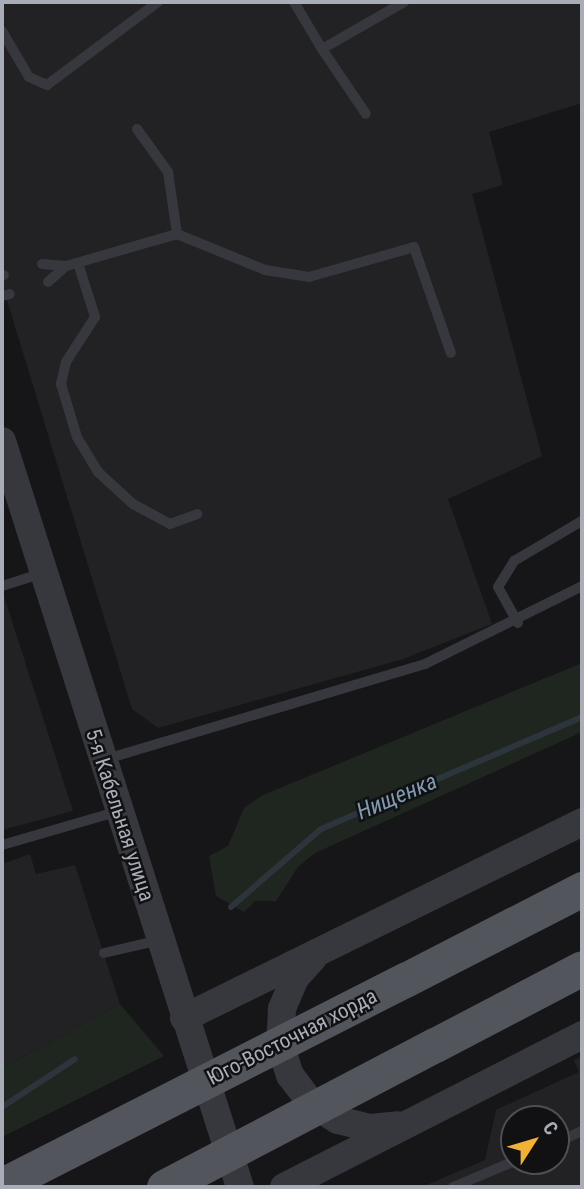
<!DOCTYPE html>
<meta charset="utf-8">
<style>
body{margin:0}
#map{position:relative;width:584px;height:1189px;overflow:hidden;background:#161618;font-family:"Roboto Condensed",sans-serif}
div>[style]{position:absolute}
.built>*{inset:0;background:#222225}
.green>*{inset:0;background:#1e261f}
.stream>*{height:6px;margin:-3px;padding:0 3px;transform-origin:3px;border-radius:3px;background:#2c353c}
.service>*{height:10px;margin:-5px;padding:0 5px;transform-origin:5px;border-radius:5px;background:#37383d}
.tertiary>*{height:28px;margin:-14px;padding:0 14px;transform-origin:14px;border-radius:14px;background:#37383d}
.primary>*{height:35px;margin:-17.5px;padding:0 17.5px;transform-origin:17.5px;border-radius:17.5px;background:#53555c}
.primary-bridge>*{height:35px;margin:-17.5px;padding:0 17.5px;transform-origin:17.5px;border-radius:17.5px;background:#53555c}
span{translate:-50% -50%;white-space:nowrap;text-align:center;line-height:1.15;-webkit-text-stroke:5px #111113;paint-order:stroke}
.street-label{font-size:21px;color:#a8adb8}
.water-label{font-size:23px;color:#7f9bb3;font-style:italic}
.frame{position:absolute;inset:0;border:4px solid #a8adb8;pointer-events:none}
.north{position:absolute;left:500px;top:1105px;width:70px;height:70px;box-sizing:border-box;background:#111113;border:2px solid #4d4f55;border-radius:50%;rotate:53deg;font-size:19px;font-weight:700;line-height:28px;text-align:center;color:#a8adb8}
.north::after{content:'';display:block;margin:auto;width:24px;height:32px;background:#f2b134;clip-path:polygon(50% 0,100% 100%,50% 72%,0 100%)}
</style>
<div id="map">
<div class="built">
<div style="clip-path:polygon(2px 2px,582px 2px,582px 103px,489px 132px,503px 185px,472px 194px,542px 456px,448px 499px,492px 624px,403px 659px,158px 728px,132px 709px,2px 284px)"></div>
<div style="clip-path:polygon(2px 590px,73px 811px,2px 830px)"></div>
<div style="clip-path:polygon(30px 854px,36px 874px,75px 865px,120px 1004px,2px 1068px,2px 864px)"></div>
<div style="clip-path:polygon(evenodd,582px 1056px,582px 1187px,422px 1187px,485px 1160px,496px 1110px,579px 1072px,574px 1060px,582px 1056px,514px 1119px,556px 1119px,556px 1161px,514px 1161px,514px 1119px)"></div>
</div>
<div class="green">
<div style="clip-path:polygon(582px 663px,582px 732px,315px 853px,298px 867px,276px 901px,255px 901px,244px 912px,216px 896px,209px 856px,228px 846px,244px 808px,263px 795px)"></div>
<div style="clip-path:polygon(120px 1004px,164px 1056px,2px 1137px,2px 1068px)"></div>
</div>
<div class="stream">
<div style="left:231px;top:907px;width:119px;rotate:-40.9deg"></div>
<div style="left:321px;top:829px;width:284px;rotate:-23.2deg"></div>
<div style="left:2px;top:1107px;width:87px;rotate:-33.3deg"></div>
</div>
<div class="service">
<div style="left:294px;top:2px;width:55px;rotate:59.2deg"></div>
<div style="left:322px;top:49px;width:95px;rotate:-29.8deg"></div>
<div style="left:2px;top:31px;width:53px;rotate:59.6deg"></div>
<div style="left:29px;top:77px;width:20px;rotate:24deg"></div>
<div style="left:47px;top:85px;width:139px;rotate:-36.8deg"></div>
<div style="left:322px;top:49px;width:78px;rotate:55.9deg"></div>
<div style="left:137px;top:129px;width:53px;rotate:54.2deg"></div>
<div style="left:168px;top:172px;width:63px;rotate:81.7deg"></div>
<div style="left:78px;top:263px;width:57px;rotate:72.5deg"></div>
<div style="left:95px;top:317px;width:54px;rotate:122.8deg"></div>
<div style="left:66px;top:362px;width:23px;rotate:103deg"></div>
<div style="left:61px;top:384px;width:55px;rotate:73.2deg"></div>
<div style="left:77px;top:437px;width:41px;rotate:59deg"></div>
<div style="left:98px;top:472px;width:47px;rotate:42.4deg"></div>
<div style="left:133px;top:504px;width:42px;rotate:28.4deg"></div>
<div style="left:170px;top:524px;width:29px;rotate:-20deg"></div>
<div style="left:42px;top:264px;width:24px;rotate:5deg"></div>
<div style="left:66px;top:266px;width:116px;rotate:-16.1deg"></div>
<div style="left:177px;top:234px;width:95px;rotate:22.2deg"></div>
<div style="left:265px;top:270px;width:45px;rotate:9deg"></div>
<div style="left:309px;top:277px;width:109px;rotate:-15.9deg"></div>
<div style="left:414px;top:247px;width:112px;rotate:70.8deg"></div>
<div style="left:2px;top:276px;width:2px;rotate:-27deg"></div>
<div style="left:48px;top:282px;width:24px;rotate:-42deg"></div>
<div style="left:2px;top:296px;width:8px;rotate:-14deg"></div>
<div style="left:2px;top:586px;width:43px;rotate:-17.6deg"></div>
<div style="left:518px;top:623px;width:41px;rotate:-119.1deg"></div>
<div style="left:498px;top:587px;width:31px;rotate:-58deg"></div>
<div style="left:514px;top:561px;width:79px;rotate:-30.5deg"></div>
<div style="left:103px;top:760px;width:336px;rotate:-16.6deg"></div>
<div style="left:425px;top:664px;width:175px;rotate:-26.4deg"></div>
<div style="left:2px;top:845px;width:122px;rotate:-16.2deg"></div>
<div style="left:104px;top:953px;width:57px;rotate:-13.1deg"></div>
<div style="left:556px;top:1143px;width:29px;rotate:-25deg"></div>
<div style="left:453px;top:1187px;width:67px;rotate:-22.8deg"></div>
</div>
<div class="tertiary">
<div style="left:2px;top:441px;width:783px;rotate:72.31deg"></div>
<div style="left:313px;top:958px;width:27px;rotate:132deg"></div>
<div style="left:295px;top:978px;width:34px;rotate:113deg"></div>
<div style="left:282px;top:1009px;width:34px;rotate:93deg"></div>
<div style="left:280px;top:1043px;width:34px;rotate:73deg"></div>
<div style="left:290px;top:1075px;width:34px;rotate:53deg"></div>
<div style="left:310px;top:1102px;width:33px;rotate:33deg"></div>
<div style="left:338px;top:1120px;width:34px;rotate:14deg"></div>
<div style="left:371px;top:1128px;width:27px;rotate:-6deg"></div>
<div style="left:184px;top:1018px;width:444px;rotate:-26.2deg"></div>
<div style="left:284px;top:1187px;width:335px;rotate:-27deg"></div>
</div>
<div class="primary">
<div style="left:405px;top:980px;width:199px;rotate:-27.2deg"></div>
<div style="left:435px;top:1045px;width:166px;rotate:-27.6deg"></div>
</div>
<div class="primary-bridge">
<div style="left:2px;top:1185px;width:452px;rotate:-27deg"></div>
<div style="left:164px;top:1187px;width:306px;rotate:-27.7deg"></div>
</div>
<div class="street-label">
<span style="left:120px;top:815px;rotate:72deg">5-я Кабельная улица</span>
<span style="left:292px;top:1037px;rotate:-27deg">Юго-Восточная хорда</span>
</div>
<div class="water-label">
<span style="left:397px;top:797px;rotate:-23deg">Нищенка</span>
</div>
<div class="frame"></div>
<div class="north">С</div>
</div>
